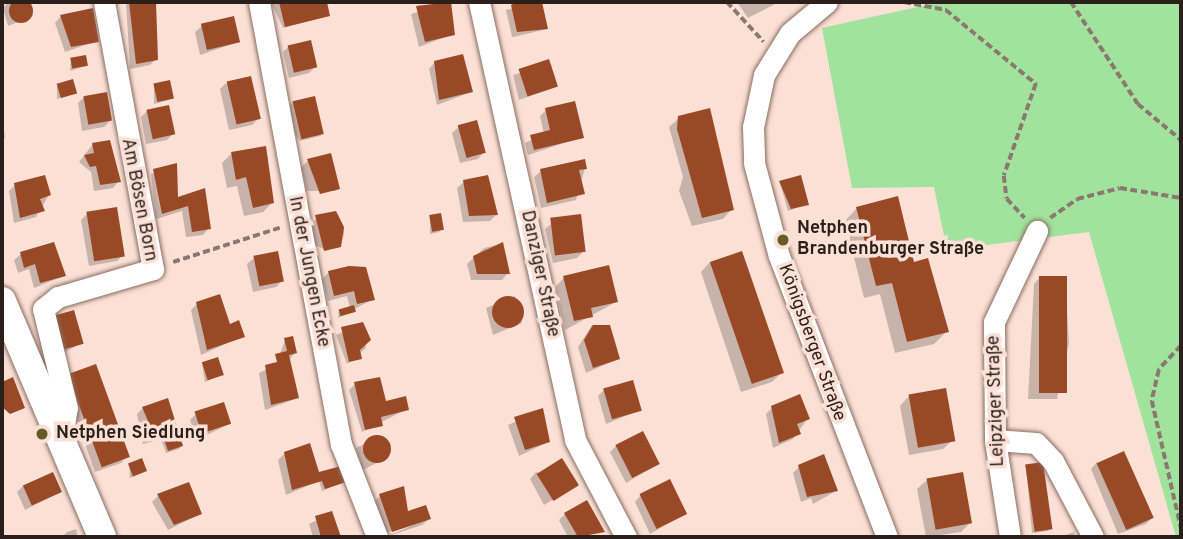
<!DOCTYPE html>
<meta charset="utf-8">
<style>
body{margin:0}
#map{position:relative;width:1183px;height:539px;overflow:hidden;background:#fbe0d6;font-family:Overpass,sans-serif}
div>[style]{position:absolute}
.green>*{inset:0;background:#a1e29c}
.shadow>*{inset:0;background:#0003;transform-origin:0 0}
.round{border-radius:50%}
.building>*{inset:0;background:#994926;transform-origin:0 0}
.path>*{height:3.5px;margin-top:-1.75px;transform-origin:0;background:repeating-linear-gradient(90deg,#8b7871 0 7px,transparent 0 10.5px)}
.roads{filter:drop-shadow(0 0 2px #896c61) drop-shadow(0 0 2px #896c61)}
.minor>*{height:21px;margin:-10.5px;padding:0 10.5px;transform-origin:10.5px;border-radius:10.5px;background:#fff}
.tertiary>*{height:28px;margin:-14px;padding:0 14px;transform-origin:14px;border-radius:14px;background:#fff}
.dots>*{width:19px;height:19px;translate:-50% -50%;box-sizing:border-box;border:4px solid #fbe0d6;border-radius:50%}
span{translate:-50% -50%;white-space:nowrap;text-align:center;line-height:1.15;-webkit-text-stroke:7px #fbe0d6;paint-order:stroke}
.street-label{font-size:18px;color:#2a1f1a}
.poi-label{font-size:18px;color:#2a1f1a;font-weight:700}
.left{translate:0 -50%;text-align:left}
.frame{position:absolute;inset:0;border:4px solid #2a1f1a;pointer-events:none}
</style>
<div id="map">
<div class="green">
<div style="clip-path:polygon(940px 2px,1181px 2px,1181px 537px,1176px 537px,1089px 232px,947px 250px,934px 187px,852px 188px,822px 28px)"></div>
</div>
<div class="shadow">
<div style="clip-path:polygon(30px 2px,33px 16px,8px 26px,3px 8px,8px 2px)"></div>
<div style="clip-path:polygon(126px 2px,153px 2px,156px 59px,150px 65px,130px 69px)"></div>
<div style="clip-path:polygon(271px 2px,325px 2px,328px 16px,283px 28px)"></div>
<div style="clip-path:polygon(449px 2px,453px 34px,419px 47px,411px 14px)"></div>
<div style="left:540px;top:2px;width:28px;height:35px;rotate:77deg"></div>
<div style="clip-path:polygon(737px 2px,779px 2px,748px 18px)"></div>
<div style="clip-path:polygon(61px 16px,97px 41px,65px 52px,55px 23px)"></div>
<div style="clip-path:polygon(202px 26px,238px 42px,200px 55px,195px 32px)"></div>
<div style="clip-path:polygon(289px 46px,315px 67px,309px 73px,289px 78px,283px 52px)"></div>
<div style="clip-path:polygon(71px 60px,86px 66px,70px 71px)"></div>
<div style="clip-path:polygon(435px 62px,471px 92px,437px 105px,429px 69px)"></div>
<div style="clip-path:polygon(551px 64px,556px 87px,519px 100px,513px 75px)"></div>
<div style="clip-path:polygon(226px 83px,259px 118px,252px 125px,229px 130px,220px 89px)"></div>
<div style="clip-path:polygon(57px 84px,75px 93px,57px 99px)"></div>
<div style="clip-path:polygon(154px 85px,172px 99px,154px 104px)"></div>
<div style="clip-path:polygon(84px 97px,110px 121px,104px 127px,82px 131px,78px 103px)"></div>
<div style="clip-path:polygon(293px 102px,322px 134px,320px 136px,300px 141px,293px 132px,287px 108px)"></div>
<div style="clip-path:polygon(546px 110px,582px 137px,528px 155px,525px 143px,544px 134px,540px 116px)"></div>
<div style="clip-path:polygon(147px 111px,173px 134px,167px 140px,146px 144px,141px 117px)"></div>
<div style="clip-path:polygon(679px 118px,732px 209px,723px 219px,692px 226px,679px 191px,683px 177px,669px 127px)"></div>
<div style="clip-path:polygon(2px 120px,5px 137px,2px 141px)"></div>
<div style="clip-path:polygon(459px 127px,484px 152px,478px 159px,460px 163px,452px 133px)"></div>
<div style="clip-path:polygon(93px 144px,119px 181px,113px 188px,94px 191px,91px 172px,79px 162px)"></div>
<div style="clip-path:polygon(231px 154px,272px 203px,263px 212px,244px 216px,237px 186px,227px 188px,222px 163px)"></div>
<div style="clip-path:polygon(308px 161px,338px 189px,335px 191px,307px 191px,301px 167px)"></div>
<div style="clip-path:polygon(176px 165px,176px 199px,204px 191px,209px 228px,203px 235px,186px 237px,182px 211px,156px 219px,151px 174px)"></div>
<div style="clip-path:polygon(585px 168px,576px 200px,541px 208px,534px 177px,541px 171px)"></div>
<div style="clip-path:polygon(464px 182px,496px 215px,490px 221px,463px 222px,457px 188px)"></div>
<div style="clip-path:polygon(780px 183px,807px 204px,788px 211px)"></div>
<div style="clip-path:polygon(15px 185px,49px 195px,36px 217px,14px 223px,9px 191px)"></div>
<div style="clip-path:polygon(857px 208px,912px 264px,947px 331px,934px 344px,895px 353px,880px 294px,864px 298px,845px 221px)"></div>
<div style="clip-path:polygon(87px 214px,123px 255px,117px 261px,89px 266px,81px 220px)"></div>
<div class="round" style="left:310px;top:215px;width:34px;height:34px"></div>
<div style="clip-path:polygon(430px 217px,442px 229px,439px 232px,430px 234px)"></div>
<div style="clip-path:polygon(552px 223px,584px 251px,577px 258px,553px 263px,545px 229px)"></div>
<div style="clip-path:polygon(502px 244px,508px 273px,502px 280px,471px 280px,467px 264px,484px 248px)"></div>
<div style="clip-path:polygon(21px 254px,64px 276px,34px 288px,29px 269px,18px 273px,14px 260px)"></div>
<div style="clip-path:polygon(254px 258px,282px 281px,276px 287px,253px 292px,247px 264px)"></div>
<div style="clip-path:polygon(710px 262px,781px 373px,772px 382px,741px 392px,701px 272px)"></div>
<div style="clip-path:polygon(329px 272px,373px 299px,338px 318px,339px 310px,350px 308px,347px 296px,328px 301px,322px 279px)"></div>
<div style="clip-path:polygon(1040px 277px,1065px 277px,1069px 343px,1057px 399px,1028px 399px,1034px 284px)"></div>
<div style="clip-path:polygon(564px 278px,616px 302px,565px 330px,555px 287px)"></div>
<div style="clip-path:polygon(515px 296px,522px 323px,493px 335px,486px 308px)"></div>
<div style="clip-path:polygon(197px 304px,229px 326px,243px 336px,201px 355px,191px 310px)"></div>
<div style="clip-path:polygon(47px 324px,82px 343px,58px 356px)"></div>
<div style="clip-path:polygon(361px 324px,366px 348px,347px 364px,336px 335px)"></div>
<div style="clip-path:polygon(592px 325px,608px 326px,618px 359px,586px 373px,578px 347px)"></div>
<div style="clip-path:polygon(285px 340px,295px 353px,288px 361px,298px 398px,265px 410px,259px 373px,276px 365px)"></div>
<div style="clip-path:polygon(202px 364px,222px 374px,205px 382px)"></div>
<div style="clip-path:polygon(69px 376px,127px 456px,121px 463px,95px 472px,63px 382px)"></div>
<div style="clip-path:polygon(355px 384px,385px 403px,407px 409px,362px 432px,349px 390px)"></div>
<div style="clip-path:polygon(604px 390px,640px 410px,606px 424px,598px 396px)"></div>
<div style="clip-path:polygon(909px 396px,953px 440px,943px 449px,909px 455px,900px 406px)"></div>
<div style="clip-path:polygon(143px 408px,181px 446px,179px 449px,166px 453px,161px 439px,143px 444px,137px 414px)"></div>
<div style="clip-path:polygon(772px 408px,808px 418px,793px 439px,773px 448px,766px 414px)"></div>
<div style="clip-path:polygon(542px 410px,548px 442px,519px 456px,508px 425px)"></div>
<div style="clip-path:polygon(196px 414px,229px 424px,197px 440px,190px 420px)"></div>
<div style="clip-path:polygon(381px 436px,388px 457px,363px 470px,356px 448px)"></div>
<div style="clip-path:polygon(616px 446px,658px 464px,626px 483px,610px 452px)"></div>
<div style="clip-path:polygon(285px 453px,319px 475px,344px 482px,322px 491px,319px 481px,286px 495px,278px 460px)"></div>
<div style="clip-path:polygon(1097px 462px,1152px 518px,1146px 524px,1118px 534px,1091px 469px)"></div>
<div style="clip-path:polygon(129px 465px,145px 471px,130px 478px)"></div>
<div style="clip-path:polygon(1026px 466px,1050px 528px,1048px 531px,1032px 533px)"></div>
<div style="clip-path:polygon(799px 467px,836px 491px,813px 504px,811px 498px,801px 502px,793px 473px)"></div>
<div style="clip-path:polygon(536px 472px,577px 485px,544px 505px,530px 479px)"></div>
<div style="clip-path:polygon(927px 480px,970px 523px,961px 532px,926px 537px,917px 489px)"></div>
<div style="clip-path:polygon(23px 486px,60px 492px,25px 510px,17px 492px)"></div>
<div style="clip-path:polygon(641px 495px,685px 514px,650px 534px,635px 502px)"></div>
<div style="clip-path:polygon(158px 496px,200px 514px,168px 530px,152px 502px)"></div>
<div style="clip-path:polygon(380px 496px,406px 514px,429px 519px,422px 525px,386px 537px,424px 520px,385px 533px,374px 502px)"></div>
<div style="clip-path:polygon(331px 513px,339px 537px,313px 537px,309px 524px)"></div>
<div style="clip-path:polygon(565px 514px,603px 532px,568px 537px,559px 520px)"></div>
<div style="clip-path:polygon(76px 529px,78px 537px,62px 537px,67px 532px)"></div>
<div style="clip-path:polygon(1074px 532px,1075px 537px,1060px 537px)"></div>
</div>
<div class="building">
<div class="round" style="left:9px;top:-1px;width:24px;height:24px"></div>
<div style="clip-path:polygon(129px 2px,156px 2px,158px 60px,136px 64px)"></div>
<div style="clip-path:polygon(279px 2px,327px 2px,330px 16px,285px 27px)"></div>
<div style="clip-path:polygon(451px 2px,455px 35px,425px 42px,416px 6px)"></div>
<div style="clip-path:polygon(517px 2px,542px 2px,548px 29px,517px 32px,511px 5px)"></div>
<div style="clip-path:polygon(93px 8px,99px 42px,71px 47px,60px 15px)"></div>
<div style="left:234px;top:16px;width:27px;height:34px;rotate:77deg"></div>
<div style="left:311px;top:40px;width:28px;height:24px;rotate:77deg"></div>
<div style="clip-path:polygon(463px 54px,473px 92px,439px 100px,434px 61px)"></div>
<div style="left:86px;top:55px;width:11px;height:16px;rotate:80deg"></div>
<div style="left:549px;top:59px;width:29px;height:32px;rotate:72deg"></div>
<div style="left:251px;top:76px;width:44px;height:25px;rotate:77deg"></div>
<div style="left:73px;top:79px;width:15px;height:17px;rotate:74deg"></div>
<div style="left:170px;top:80px;width:19px;height:17px;rotate:78deg"></div>
<div style="left:107px;top:92px;width:29px;height:24px;rotate:80deg"></div>
<div style="left:315px;top:96px;width:39px;height:23px;rotate:77deg"></div>
<div style="clip-path:polygon(575px 101px,584px 138px,534px 150px,530px 135px,550px 130px,545px 108px)"></div>
<div style="left:169px;top:105px;width:30px;height:23px;rotate:78deg"></div>
<div style="clip-path:polygon(710px 108px,734px 210px,702px 218px,677px 129px,678px 116px)"></div>
<div style="left:477px;top:120px;width:34px;height:20px;rotate:75deg"></div>
<div style="clip-path:polygon(110px 140px,121px 182px,100px 185px,96px 166px,90px 167px,84px 155px,94px 153px,92px 143px)"></div>
<div style="clip-path:polygon(266px 146px,274px 203px,253px 208px,246px 177px,236px 180px,231px 152px)"></div>
<div style="clip-path:polygon(331px 153px,340px 189px,320px 194px,307px 159px)"></div>
<div style="clip-path:polygon(585px 159px,587px 169px,579px 170px,585px 194px,547px 203px,540px 169px)"></div>
<div style="clip-path:polygon(177px 163px,178px 197px,205px 188px,211px 229px,192px 232px,188px 206px,162px 214px,153px 169px)"></div>
<div style="clip-path:polygon(45px 175px,51px 195px,40px 199px,45px 211px,20px 218px,14px 183px)"></div>
<div style="clip-path:polygon(488px 175px,498px 215px,469px 216px,463px 180px)"></div>
<div style="clip-path:polygon(801px 175px,809px 205px,791px 209px,779px 181px)"></div>
<div style="clip-path:polygon(898px 196px,914px 262px,928px 258px,949px 332px,907px 342px,892px 283px,876px 286px,856px 207px)"></div>
<div style="left:117px;top:207px;width:50px;height:31px;rotate:81deg"></div>
<div style="clip-path:polygon(336px 211px,344px 227px,341px 247px,324px 251px,315px 215px)"></div>
<div style="left:441px;top:213px;width:17px;height:12px;rotate:80deg"></div>
<div style="left:581px;top:214px;width:38px;height:31px;rotate:83deg"></div>
<div style="clip-path:polygon(54px 242px,66px 276px,40px 283px,35px 264px,24px 268px,20px 252px)"></div>
<div style="clip-path:polygon(503px 242px,510px 274px,477px 274px,473px 256px)"></div>
<div style="left:278px;top:251px;width:31px;height:25px;rotate:79deg"></div>
<div style="left:742px;top:251px;width:129px;height:34px;rotate:71deg"></div>
<div style="clip-path:polygon(609px 265px,618px 302px,591px 308px,593px 317px,574px 321px,563px 276px)"></div>
<div style="clip-path:polygon(349px 266px,366px 267px,375px 300px,357px 304px,354px 291px,334px 296px,328px 271px)"></div>
<div style="left:1039px;top:276px;width:28px;height:117px"></div>
<div style="clip-path:polygon(220px 294px,230px 324px,239px 320px,245px 337px,207px 350px,196px 302px)"></div>
<div class="round" style="left:492px;top:296px;width:32px;height:32px"></div>
<div style="left:354px;top:305px;width:7px;height:16px;rotate:74deg"></div>
<div style="left:74px;top:310px;width:35px;height:22px;rotate:74deg"></div>
<div style="clip-path:polygon(363px 322px,371px 340px,360px 350px,362px 359px,349px 362px,341px 327px)"></div>
<div style="clip-path:polygon(593px 325px,610px 325px,620px 359px,593px 368px,584px 340px)"></div>
<div style="clip-path:polygon(293px 336px,297px 353px,289px 355px,299px 398px,271px 405px,265px 365px,277px 362px,275px 354px,287px 351px,284px 338px)"></div>
<div style="left:218px;top:357px;width:19px;height:17px;rotate:72deg"></div>
<div style="left:96px;top:364px;width:99px;height:30px;rotate:70deg"></div>
<div style="clip-path:polygon(13px 377px,25px 408px,10px 414px,2px 407px,2px 382px)"></div>
<div style="clip-path:polygon(380px 377px,386px 401px,406px 396px,409px 410px,381px 417px,383px 426px,365px 430px,354px 382px)"></div>
<div style="left:633px;top:380px;width:32px;height:31px;rotate:74deg"></div>
<div style="left:946px;top:388px;width:54px;height:38px;rotate:80deg"></div>
<div style="clip-path:polygon(800px 394px,810px 419px,797px 424px,801px 434px,779px 443px,771px 406px)"></div>
<div style="clip-path:polygon(168px 398px,183px 446px,168px 451px,163px 436px,149px 439px,143px 422px,148px 421px,142px 407px)"></div>
<div style="left:224px;top:402px;width:23px;height:31px;rotate:72deg"></div>
<div style="clip-path:polygon(543px 408px,550px 442px,525px 450px,514px 417px)"></div>
<div style="left:643px;top:431px;width:37px;height:31px;rotate:63deg"></div>
<div class="round" style="left:363px;top:435px;width:28px;height:28px"></div>
<div style="clip-path:polygon(310px 443px,319px 472px,341px 466px,346px 482px,325px 489px,322px 481px,292px 490px,284px 452px)"></div>
<div style="left:1124px;top:451px;width:73px;height:30px;rotate:66deg"></div>
<div style="clip-path:polygon(824px 454px,838px 491px,807px 497px,798px 465px)"></div>
<div style="left:142px;top:458px;width:14px;height:15px;rotate:69deg"></div>
<div style="left:562px;top:458px;width:32px;height:30px;rotate:58deg"></div>
<div style="left:1043px;top:462px;width:68px;height:18px;rotate:82deg"></div>
<div style="left:53px;top:472px;width:22px;height:33px;rotate:66deg"></div>
<div style="left:963px;top:472px;width:52px;height:37px;rotate:80deg"></div>
<div style="left:670px;top:479px;width:39px;height:34px;rotate:64deg"></div>
<div style="clip-path:polygon(189px 482px,202px 514px,174px 525px,157px 494px)"></div>
<div style="clip-path:polygon(404px 486px,408px 511px,426px 505px,431px 519px,392px 532px,379px 494px)"></div>
<div style="clip-path:polygon(587px 500px,605px 532px,578px 537px,564px 513px)"></div>
<div style="clip-path:polygon(332px 511px,341px 537px,321px 537px,315px 516px)"></div>
</div>
<div class="path">
<div style="left:727px;top:2px;width:54px;rotate:47.2deg"></div>
<div style="left:904px;top:2px;width:43px;rotate:10.8deg"></div>
<div style="left:946px;top:10px;width:117px;rotate:39.4deg"></div>
<div style="left:1036px;top:84px;width:97px;rotate:109.2deg"></div>
<div style="left:1004px;top:176px;width:23px;rotate:83deg"></div>
<div style="left:1007px;top:199px;width:26px;rotate:47deg"></div>
<div style="left:1071px;top:2px;width:122px;rotate:56.7deg"></div>
<div style="left:1138px;top:104px;width:56px;rotate:39.9deg"></div>
<div style="left:1050px;top:218px;width:33px;rotate:-35deg"></div>
<div style="left:1077px;top:199px;width:44px;rotate:-14.3deg"></div>
<div style="left:1120px;top:188px;width:62px;rotate:9.3deg"></div>
<div style="left:173px;top:262px;width:114px;rotate:-17.8deg"></div>
<div style="left:1181px;top:346px;width:33px;rotate:133deg"></div>
<div style="left:1159px;top:370px;width:32px;rotate:103deg"></div>
<div style="left:1152px;top:401px;width:130px;rotate:77.1deg"></div>
</div>
<div class="roads">
<div class="minor">
<div style="left:259px;top:2px;width:450px;rotate:79.5deg"></div>
<div style="left:341px;top:444px;width:100px;rotate:68.8deg"></div>
<div style="left:479px;top:2px;width:448px;rotate:77.6deg"></div>
<div style="left:575px;top:440px;width:110px;rotate:62.3deg"></div>
<div style="left:827px;top:2px;width:48px;rotate:140deg"></div>
<div style="left:790px;top:33px;width:49px;rotate:121.8deg"></div>
<div style="left:764px;top:75px;width:53px;rotate:101.9deg"></div>
<div style="left:753px;top:127px;width:36px;rotate:88deg"></div>
<div style="left:754px;top:163px;width:96px;rotate:75deg"></div>
<div style="left:779px;top:256px;width:301px;rotate:69deg"></div>
<div style="left:995px;top:440px;width:41px;rotate:4.2deg"></div>
<div style="left:1036px;top:443px;width:25px;rotate:47deg"></div>
<div style="left:1053px;top:461px;width:86px;rotate:62.2deg"></div>
<div style="left:61px;top:444px;width:36px;rotate:-81deg"></div>
<div style="left:67px;top:408px;width:102px;rotate:-103.6deg"></div>
<div style="left:43px;top:309px;width:19px;rotate:-39deg"></div>
<div style="left:58px;top:297px;width:99px;rotate:-16.4deg"></div>
<div style="left:153px;top:269px;width:271px;rotate:-100.4deg"></div>
<div style="left:1010px;top:537px;width:98px;rotate:-98.8deg"></div>
<div style="left:995px;top:440px;width:118px;rotate:-90.5deg"></div>
<div style="left:994px;top:322px;width:101px;rotate:-64.7deg"></div>
</div>
<div class="tertiary">
<div style="left:2px;top:301px;width:256px;rotate:67deg"></div>
</div>
</div>
<div class="dots">
<div style="left:783px;top:240px;background:#645b27"></div>
<div style="left:42px;top:434px;background:#645b27"></div>
</div>
<div class="street-label">
<span style="left:138px;top:200px;rotate:79deg">Am Bösen Born</span>
<span style="left:308px;top:272px;rotate:79deg">In der Jungen Ecke</span>
<span style="left:539px;top:274px;rotate:78deg">Danziger Straße</span>
<span style="left:811px;top:343px;rotate:70deg">Königsberger Straße</span>
<span style="left:997px;top:401px;rotate:-92deg">Leipziger Straße</span>
</div>
<div class="poi-label">
<span class="left" style="left:797px;top:240px">Netphen<br>Brandenburger Straße</span>
<span class="left" style="left:56px;top:434px">Netphen Siedlung</span>
</div>
<div class="frame"></div>
</div>
